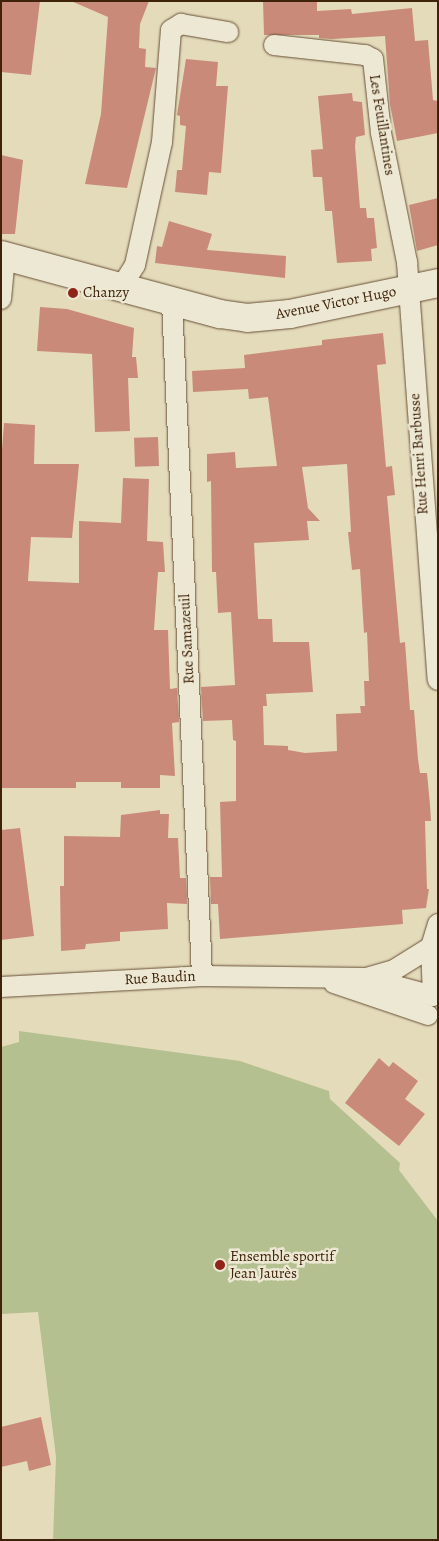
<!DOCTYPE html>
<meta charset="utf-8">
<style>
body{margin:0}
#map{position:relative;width:439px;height:1541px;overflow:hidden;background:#e4dbbb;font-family:Alegreya,serif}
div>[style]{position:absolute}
.green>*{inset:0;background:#b4c090}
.building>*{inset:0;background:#ca8a7a;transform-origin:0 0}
.roads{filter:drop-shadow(0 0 1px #685036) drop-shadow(0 0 1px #685036)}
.street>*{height:20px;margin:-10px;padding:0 10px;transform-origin:10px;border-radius:10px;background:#ede8d3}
.secondary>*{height:28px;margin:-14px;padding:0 14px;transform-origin:14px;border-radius:14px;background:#ede8d3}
.dots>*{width:14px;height:14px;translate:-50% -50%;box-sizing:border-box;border:2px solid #ede8d3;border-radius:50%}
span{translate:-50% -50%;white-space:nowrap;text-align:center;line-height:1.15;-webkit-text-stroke:5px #ede8d3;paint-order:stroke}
.street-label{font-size:15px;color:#3e2209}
.poi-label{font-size:15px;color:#3e2209}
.left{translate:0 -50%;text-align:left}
.frame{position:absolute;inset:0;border:2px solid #3e2209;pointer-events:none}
</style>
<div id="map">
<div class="green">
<div style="clip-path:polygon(19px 1031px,240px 1061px,329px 1091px,330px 1099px,400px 1163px,399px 1170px,438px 1221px,438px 1540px,53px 1540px,56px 1457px,38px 1312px,2px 1314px,1px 1309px,1px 1047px,19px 1042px)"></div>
</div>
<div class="building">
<div style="clip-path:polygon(1px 1px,40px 1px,31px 75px,1px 72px)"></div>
<div style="clip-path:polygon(71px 1px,149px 1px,140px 24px,139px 48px,146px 49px,145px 67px,156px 68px,127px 188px,85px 184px,101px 114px,108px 17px)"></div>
<div style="clip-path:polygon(263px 1px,317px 1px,317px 11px,351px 9px,352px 14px,412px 8px,415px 41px,428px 40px,433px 100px,438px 101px,438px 133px,397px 141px,390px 104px,385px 36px,332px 39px,319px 38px,319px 35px,264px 35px)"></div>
<div style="clip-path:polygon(186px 59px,218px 62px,216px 86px,228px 86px,221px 173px,209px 172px,207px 195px,175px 192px,177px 170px,182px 170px,186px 126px,180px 125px,180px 116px,177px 115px)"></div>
<div style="clip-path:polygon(352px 93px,353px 101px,362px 102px,365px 135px,356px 137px,355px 146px,360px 208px,366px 208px,367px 218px,374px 218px,377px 248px,371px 249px,372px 261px,337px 263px,332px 211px,325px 211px,322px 177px,313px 177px,311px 150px,323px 149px,318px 96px)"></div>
<div style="clip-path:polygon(1px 155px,23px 160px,15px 234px,1px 234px)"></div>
<div style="clip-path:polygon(438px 198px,438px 245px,417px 251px,409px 205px)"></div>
<div style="clip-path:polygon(169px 221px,212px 234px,207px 250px,286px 256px,285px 278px,155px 263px,157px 246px,162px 247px)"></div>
<div style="clip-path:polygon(40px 307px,67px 309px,134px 328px,132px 357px,136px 357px,138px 378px,128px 378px,130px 431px,95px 432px,92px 354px,37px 351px)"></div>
<div style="clip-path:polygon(evenodd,383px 333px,386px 364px,377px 365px,386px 467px,392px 466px,395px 495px,387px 496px,400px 643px,405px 642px,410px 710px,414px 710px,418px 759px,420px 773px,427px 773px,430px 805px,431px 821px,425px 821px,427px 889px,429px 889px,426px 908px,402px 910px,403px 924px,220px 939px,218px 904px,211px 904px,210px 877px,222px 877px,220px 802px,236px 801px,236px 741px,233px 740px,232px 720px,203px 721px,201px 687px,235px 685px,231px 612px,218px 613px,216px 572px,212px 572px,211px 481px,207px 482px,207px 454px,235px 452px,236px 468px,277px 466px,268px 397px,249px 399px,248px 389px,193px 392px,192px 371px,245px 368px,244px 355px,322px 345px,322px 340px,383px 333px,347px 464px,351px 532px,348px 532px,352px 570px,360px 569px,364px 633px,367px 632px,369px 681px,364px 681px,365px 706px,360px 706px,361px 713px,336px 714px,337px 751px,305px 753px,288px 750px,288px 746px,264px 745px,263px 706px,267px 706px,266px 694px,313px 692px,309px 642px,273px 642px,272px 619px,258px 619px,254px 543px,309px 540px,307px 521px,320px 521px,308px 508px,302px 467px,347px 464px)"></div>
<div style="clip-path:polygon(4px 423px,35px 425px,34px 464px,79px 464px,72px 538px,31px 537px,28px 581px,79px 583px,79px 521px,121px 523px,123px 478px,149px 479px,147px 541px,163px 542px,165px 572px,158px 572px,154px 630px,168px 630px,170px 689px,177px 688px,179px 722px,172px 723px,175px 776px,160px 775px,160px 788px,121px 788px,121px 782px,76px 782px,76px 788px,1px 788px,1px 463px)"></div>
<div style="left:158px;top:437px;width:29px;height:24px;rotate:88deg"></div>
<div style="clip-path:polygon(160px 810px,160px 814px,169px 814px,168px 838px,178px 838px,180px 878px,186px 878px,187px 904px,167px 903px,168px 929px,120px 932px,120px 941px,86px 944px,85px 949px,61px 951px,60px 886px,64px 886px,64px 836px,120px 837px,121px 815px)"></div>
<div style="clip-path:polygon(20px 828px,34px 936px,1px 940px,1px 830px)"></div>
<div style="clip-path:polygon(379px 1058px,389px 1067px,393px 1062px,418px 1081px,405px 1099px,425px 1114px,399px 1146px,345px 1103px)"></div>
<div style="clip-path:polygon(41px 1417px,51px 1465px,29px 1471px,27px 1461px,1px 1467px,1px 1427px)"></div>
</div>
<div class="roads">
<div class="street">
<div style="left:274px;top:45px;width:92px;rotate:6.3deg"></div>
<div style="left:365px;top:55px;width:9px;rotate:27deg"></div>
<div style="left:373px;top:59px;width:74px;rotate:83.8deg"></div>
<div style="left:381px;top:133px;width:132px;rotate:78.6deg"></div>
<div style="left:407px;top:262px;width:419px;rotate:85.8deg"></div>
<div style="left:120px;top:289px;width:28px;rotate:-58deg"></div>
<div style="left:135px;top:265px;width:126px;rotate:-77.6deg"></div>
<div style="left:162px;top:142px;width:112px;rotate:-85.4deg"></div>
<div style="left:171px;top:30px;width:12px;rotate:-31deg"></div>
<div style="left:181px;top:24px;width:48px;rotate:9.7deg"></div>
<div style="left:1px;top:299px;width:43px;rotate:-84.7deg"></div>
<div style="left:172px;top:302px;width:675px;rotate:87.45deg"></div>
<div style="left:366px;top:978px;width:29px;rotate:-16deg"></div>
<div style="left:394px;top:970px;width:44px;rotate:-31.9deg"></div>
<div style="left:334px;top:983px;width:99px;rotate:18.8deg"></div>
<div style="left:1px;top:987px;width:201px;rotate:-3.1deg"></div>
<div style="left:202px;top:976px;width:164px;rotate:0.7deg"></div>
<div style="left:366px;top:978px;width:69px;rotate:15deg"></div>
<div style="left:433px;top:996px;width:49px;rotate:-92.3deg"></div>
<div style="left:431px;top:947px;width:24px;rotate:-73deg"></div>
</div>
<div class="secondary">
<div style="left:1px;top:255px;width:227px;rotate:15.1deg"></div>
<div style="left:220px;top:314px;width:27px;rotate:8deg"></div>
<div style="left:247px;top:318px;width:43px;rotate:-5.3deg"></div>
<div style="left:290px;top:314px;width:151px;rotate:-11.8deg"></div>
</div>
</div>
<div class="dots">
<div style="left:73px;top:293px;background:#8f2418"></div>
<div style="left:220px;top:1265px;background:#8f2418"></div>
</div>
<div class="street-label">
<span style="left:382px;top:125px;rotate:81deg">Les Feuillantines</span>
<span style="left:336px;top:303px;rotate:-11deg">Avenue Victor Hugo</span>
<span style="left:419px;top:454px;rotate:-94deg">Rue Henri Barbusse</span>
<span style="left:187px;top:639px;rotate:-93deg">Rue Samazeuil</span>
<span style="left:160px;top:978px;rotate:-3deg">Rue Baudin</span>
</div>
<div class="poi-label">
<span class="left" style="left:83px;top:293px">Chanzy</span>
<span class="left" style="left:230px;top:1265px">Ensemble sportif<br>Jean Jaurès</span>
</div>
<div class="frame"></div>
</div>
